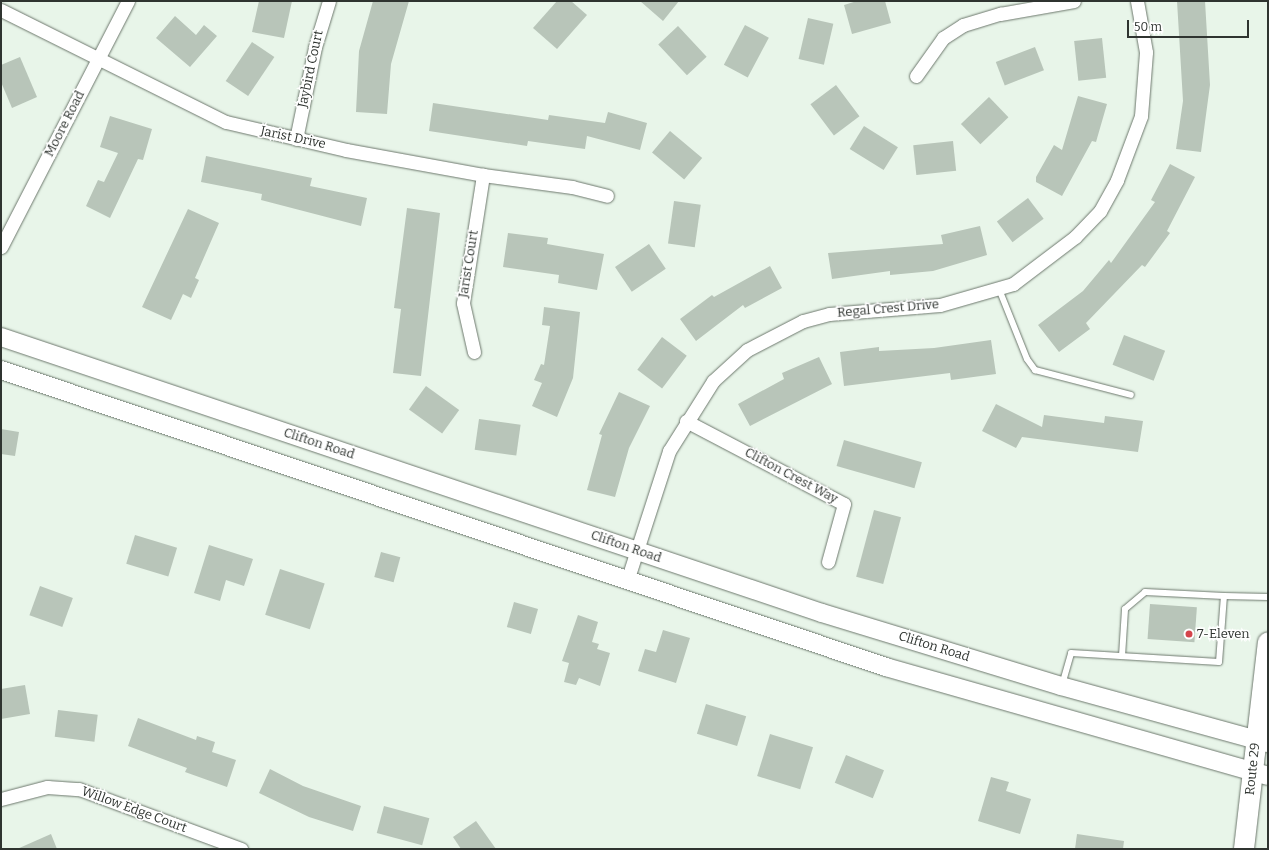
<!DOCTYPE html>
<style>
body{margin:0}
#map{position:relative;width:1269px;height:850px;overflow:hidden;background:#e8f5e9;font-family:Bitter,serif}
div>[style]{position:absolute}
.building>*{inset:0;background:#b8c5b9;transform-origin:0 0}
.roads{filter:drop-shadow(0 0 1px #6d786d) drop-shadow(0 0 1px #6d786d)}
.lane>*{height:6px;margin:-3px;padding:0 3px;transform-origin:3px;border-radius:3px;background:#fff}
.street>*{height:13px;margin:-6.5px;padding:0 6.5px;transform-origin:6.5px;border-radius:6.5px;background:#fff}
.secondary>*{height:18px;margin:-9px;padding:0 9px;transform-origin:9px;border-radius:9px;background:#fff}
.primary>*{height:20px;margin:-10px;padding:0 10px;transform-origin:10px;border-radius:10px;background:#fff}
.dots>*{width:11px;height:11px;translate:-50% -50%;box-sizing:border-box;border:2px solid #fff;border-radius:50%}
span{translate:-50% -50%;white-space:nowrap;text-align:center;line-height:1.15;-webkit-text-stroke:3px #fff;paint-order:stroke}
.street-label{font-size:13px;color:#2f3430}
.poi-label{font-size:13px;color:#2f3430}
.left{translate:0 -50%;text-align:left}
.frame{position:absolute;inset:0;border:2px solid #2f3430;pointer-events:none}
.scale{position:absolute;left:1127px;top:20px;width:122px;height:18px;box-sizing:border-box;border:2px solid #2f3430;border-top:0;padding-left:5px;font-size:12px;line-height:14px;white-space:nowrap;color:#2f3430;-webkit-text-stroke:3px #fff;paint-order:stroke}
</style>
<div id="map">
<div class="building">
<div style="clip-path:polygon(259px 1px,292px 1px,284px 38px,252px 32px)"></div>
<div style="clip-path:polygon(373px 1px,409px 1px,391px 64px,387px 114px,356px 112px,359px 51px)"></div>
<div style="clip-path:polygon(557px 1px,571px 1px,587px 15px,557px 49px,533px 28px)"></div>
<div style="clip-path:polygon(640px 1px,679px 1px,663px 21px)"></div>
<div style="clip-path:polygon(857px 1px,885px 1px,891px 23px,852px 34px,844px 5px)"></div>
<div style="clip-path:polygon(1177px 1px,1205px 1px,1210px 85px,1201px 152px,1176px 149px,1183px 101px)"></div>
<div style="clip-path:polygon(175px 16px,196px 35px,204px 25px,217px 36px,190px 67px,156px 38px)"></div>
<div style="left:808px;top:18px;width:26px;height:42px;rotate:13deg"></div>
<div style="left:745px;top:25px;width:27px;height:45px;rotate:28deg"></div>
<div style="left:678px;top:26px;width:42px;height:27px;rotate:47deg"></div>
<div style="left:1102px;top:38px;width:40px;height:28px;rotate:84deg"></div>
<div style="left:252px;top:42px;width:27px;height:47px;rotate:34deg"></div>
<div style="left:1035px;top:47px;width:25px;height:42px;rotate:69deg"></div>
<div style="clip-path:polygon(20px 57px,37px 97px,12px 108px,1px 82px,1px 65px)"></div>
<div style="left:836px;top:85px;width:39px;height:32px;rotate:53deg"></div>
<div style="clip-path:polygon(1078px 96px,1107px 104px,1096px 142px,1092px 141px,1062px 196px,1036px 182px,1036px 177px,1054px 145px,1062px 150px)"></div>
<div style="left:989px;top:97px;width:28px;height:39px;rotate:46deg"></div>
<div style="clip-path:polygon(433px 103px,548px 120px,549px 115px,605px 123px,608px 112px,647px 123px,640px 150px,587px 136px,585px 149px,528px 141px,527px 146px,429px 131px)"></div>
<div style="clip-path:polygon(110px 116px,152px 129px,143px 160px,138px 159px,110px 218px,86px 206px,98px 180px,104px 182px,118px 153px,100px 147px)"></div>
<div style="left:864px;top:126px;width:40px;height:27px;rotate:32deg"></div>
<div style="left:670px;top:131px;width:42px;height:28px;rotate:40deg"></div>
<div style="left:953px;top:141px;width:30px;height:40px;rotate:84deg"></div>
<div style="clip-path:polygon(206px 156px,312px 178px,310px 186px,367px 198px,361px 226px,261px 200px,262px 194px,201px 182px)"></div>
<div style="clip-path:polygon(1170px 164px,1195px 177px,1167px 231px,1170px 233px,1145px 267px,1142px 265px,1086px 323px,1090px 329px,1059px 352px,1038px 325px,1083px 291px,1109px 260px,1111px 263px,1155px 202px,1151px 200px)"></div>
<div style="left:1028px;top:198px;width:26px;height:39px;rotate:53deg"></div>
<div style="left:674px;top:201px;width:27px;height:43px;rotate:8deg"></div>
<div style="clip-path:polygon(407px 208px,440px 213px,421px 376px,393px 373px,401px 309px,394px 308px)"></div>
<div style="clip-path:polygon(188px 209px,219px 223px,195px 278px,199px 280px,191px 298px,183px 294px,171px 320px,142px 307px)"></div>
<div style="clip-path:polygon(980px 226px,987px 255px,933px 271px,890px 275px,890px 271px,832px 279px,828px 253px,943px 244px,941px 235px)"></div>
<div style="clip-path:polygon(508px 233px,548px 238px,547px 244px,604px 254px,597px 290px,558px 283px,559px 275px,503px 267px)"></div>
<div style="left:649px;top:244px;width:30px;height:41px;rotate:56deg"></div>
<div style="clip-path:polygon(770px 266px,782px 288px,745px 308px,743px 305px,696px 341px,680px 319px,712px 295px,714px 297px)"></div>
<div style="clip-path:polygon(544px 307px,580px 312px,573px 378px,557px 417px,532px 406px,542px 383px,534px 380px,541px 364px,544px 365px,550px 326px,542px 325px)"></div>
<div style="left:1124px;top:335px;width:44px;height:32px;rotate:21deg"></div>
<div style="left:662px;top:337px;width:31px;height:41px;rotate:37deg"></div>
<div style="clip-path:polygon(991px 340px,996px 374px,951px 380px,950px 373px,844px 386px,840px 352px,879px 347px,879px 351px,934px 348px)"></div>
<div style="clip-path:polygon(819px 357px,832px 384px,750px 426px,738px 404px,784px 379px,782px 373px)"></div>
<div style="left:426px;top:386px;width:41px;height:29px;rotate:36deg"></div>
<div style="clip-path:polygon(619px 392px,650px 406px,629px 448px,615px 497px,587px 490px,602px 435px,599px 434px)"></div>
<div style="clip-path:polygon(996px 404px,1042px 427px,1044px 415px,1104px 423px,1105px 416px,1143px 421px,1138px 452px,1022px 437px,1016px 448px,982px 431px)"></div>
<div style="left:479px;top:419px;width:42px;height:31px;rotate:8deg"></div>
<div style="clip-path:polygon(1px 429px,19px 432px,15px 456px,1px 454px)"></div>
<div style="left:844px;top:440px;width:81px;height:27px;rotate:16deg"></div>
<div style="left:874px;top:510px;width:28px;height:69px;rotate:15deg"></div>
<div style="left:135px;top:535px;width:44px;height:30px;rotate:17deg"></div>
<div style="clip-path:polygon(209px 545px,253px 559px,244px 586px,226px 580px,220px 601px,194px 593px)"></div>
<div style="left:381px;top:552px;width:20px;height:26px;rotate:15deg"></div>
<div style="left:280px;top:569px;width:47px;height:48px;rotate:18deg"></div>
<div style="left:40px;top:586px;width:35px;height:31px;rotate:20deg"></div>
<div style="left:514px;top:602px;width:25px;height:26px;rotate:16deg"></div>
<div style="left:1150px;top:604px;width:47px;height:35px;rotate:4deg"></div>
<div style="clip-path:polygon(578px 615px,598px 622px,592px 642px,599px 644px,597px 649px,610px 653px,600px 686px,579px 678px,576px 685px,564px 682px,569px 663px,562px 661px)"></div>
<div style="clip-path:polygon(663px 630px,690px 638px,676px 683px,638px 671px,645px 649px,656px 652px)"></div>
<div style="clip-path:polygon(25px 685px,30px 714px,1px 719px,1px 689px)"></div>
<div style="left:706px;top:704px;width:42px;height:31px;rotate:17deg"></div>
<div style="left:58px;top:710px;width:40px;height:27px;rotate:7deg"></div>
<div style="clip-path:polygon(138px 718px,196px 740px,197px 736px,215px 742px,212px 752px,236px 760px,227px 787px,185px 772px,187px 768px,128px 746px)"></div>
<div style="left:770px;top:734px;width:45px;height:44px;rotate:17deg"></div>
<div style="left:846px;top:755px;width:41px;height:30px;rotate:22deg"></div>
<div style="clip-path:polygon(270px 769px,303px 786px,361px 806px,353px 831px,309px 817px,259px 793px)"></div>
<div style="clip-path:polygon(991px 777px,1009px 782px,1006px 791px,1031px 799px,1020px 834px,978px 821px)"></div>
<div style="left:384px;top:806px;width:47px;height:28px;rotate:15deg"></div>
<div style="clip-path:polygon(476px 821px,496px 849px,461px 849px,453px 837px)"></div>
<div style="clip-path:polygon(51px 834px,57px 849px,17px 849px)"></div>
<div style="clip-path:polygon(1077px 834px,1124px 841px,1123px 849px,1075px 849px)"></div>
</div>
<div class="roads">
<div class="lane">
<div style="left:999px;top:289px;width:75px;rotate:68.2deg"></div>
<div style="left:1027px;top:359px;width:14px;rotate:54deg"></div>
<div style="left:1035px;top:370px;width:99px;rotate:14.6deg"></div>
<div style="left:1122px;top:656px;width:47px;rotate:-86.3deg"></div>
<div style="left:1125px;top:609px;width:26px;rotate:-40deg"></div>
<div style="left:1145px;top:592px;width:79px;rotate:2.9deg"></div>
<div style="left:1062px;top:685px;width:33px;rotate:-74deg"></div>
<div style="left:1071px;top:653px;width:148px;rotate:3.5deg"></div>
<div style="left:1219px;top:662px;width:66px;rotate:-85.7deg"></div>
<div style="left:1224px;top:596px;width:44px;rotate:1.3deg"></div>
</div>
<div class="street">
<div style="left:1px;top:10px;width:251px;rotate:26.5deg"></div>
<div style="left:226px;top:122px;width:123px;rotate:13.1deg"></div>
<div style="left:346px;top:150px;width:139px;rotate:10.3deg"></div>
<div style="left:483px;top:175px;width:90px;rotate:7.7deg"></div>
<div style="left:572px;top:187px;width:36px;rotate:14deg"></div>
<div style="left:916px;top:76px;width:47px;rotate:-54.6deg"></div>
<div style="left:943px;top:38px;width:24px;rotate:-33deg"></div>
<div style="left:963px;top:25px;width:39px;rotate:-17deg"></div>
<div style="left:1000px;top:14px;width:75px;rotate:-10deg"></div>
<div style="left:296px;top:139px;width:94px;rotate:-78.3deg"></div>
<div style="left:315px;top:47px;width:48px;rotate:-73.1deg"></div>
<div style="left:1px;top:247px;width:277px;rotate:-62.7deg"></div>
<div style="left:474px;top:352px;width:50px;rotate:-102.7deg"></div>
<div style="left:463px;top:303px;width:130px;rotate:-81.1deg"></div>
<div style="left:686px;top:421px;width:178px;rotate:27.7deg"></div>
<div style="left:844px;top:504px;width:60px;rotate:105.4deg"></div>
<div style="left:627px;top:581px;width:137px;rotate:-72.1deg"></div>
<div style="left:669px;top:451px;width:83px;rotate:-57.8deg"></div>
<div style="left:713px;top:381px;width:46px;rotate:-42.4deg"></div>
<div style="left:747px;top:350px;width:63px;rotate:-27.4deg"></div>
<div style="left:803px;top:321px;width:27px;rotate:-15deg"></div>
<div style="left:829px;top:314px;width:111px;rotate:-4.6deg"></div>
<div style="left:940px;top:305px;width:76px;rotate:-16deg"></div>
<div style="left:1013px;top:284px;width:78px;rotate:-37.2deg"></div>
<div style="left:1075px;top:237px;width:36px;rotate:-46deg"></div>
<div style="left:1100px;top:211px;width:35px;rotate:-61deg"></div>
<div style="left:1117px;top:180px;width:68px;rotate:-69.4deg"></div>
<div style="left:1141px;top:116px;width:64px;rotate:-85.5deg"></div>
<div style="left:1146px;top:52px;width:52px;rotate:-100deg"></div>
<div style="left:1px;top:799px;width:48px;rotate:-14.6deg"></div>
<div style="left:47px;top:787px;width:32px;rotate:4deg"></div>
<div style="left:79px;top:789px;width:173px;rotate:20.3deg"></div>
</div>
<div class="secondary">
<div style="left:1px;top:337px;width:866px;rotate:18.58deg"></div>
<div style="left:822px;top:613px;width:250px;rotate:17deg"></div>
<div style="left:1061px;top:686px;width:215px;rotate:15.4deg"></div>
<div style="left:1px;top:370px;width:934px;rotate:18.55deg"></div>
<div style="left:886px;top:667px;width:397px;rotate:15.9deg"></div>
</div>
<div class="primary">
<div style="left:1244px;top:849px;width:208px;rotate:-83.4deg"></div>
</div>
</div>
<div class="dots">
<div style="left:1189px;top:634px;background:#d4444b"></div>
</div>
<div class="street-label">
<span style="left:311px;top:69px;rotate:-78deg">Jaybird Court</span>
<span style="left:65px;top:124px;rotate:-63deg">Moore Road</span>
<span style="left:293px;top:138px;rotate:12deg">Jarist Drive</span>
<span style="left:469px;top:264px;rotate:-81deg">Jarist Court</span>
<span style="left:888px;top:309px;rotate:-5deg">Regal Crest Drive</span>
<span style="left:319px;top:444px;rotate:18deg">Clifton Road</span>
<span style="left:791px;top:476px;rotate:28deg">Clifton Crest Way</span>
<span style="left:626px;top:547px;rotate:19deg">Clifton Road</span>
<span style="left:934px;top:647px;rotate:17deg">Clifton Road</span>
<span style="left:1253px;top:769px;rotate:-84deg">Route 29</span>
<span style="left:134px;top:810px;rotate:20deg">Willow Edge Court</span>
</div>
<div class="poi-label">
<span class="left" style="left:1197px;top:634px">7-Eleven</span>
</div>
<div class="frame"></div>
<div class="scale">50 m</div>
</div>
